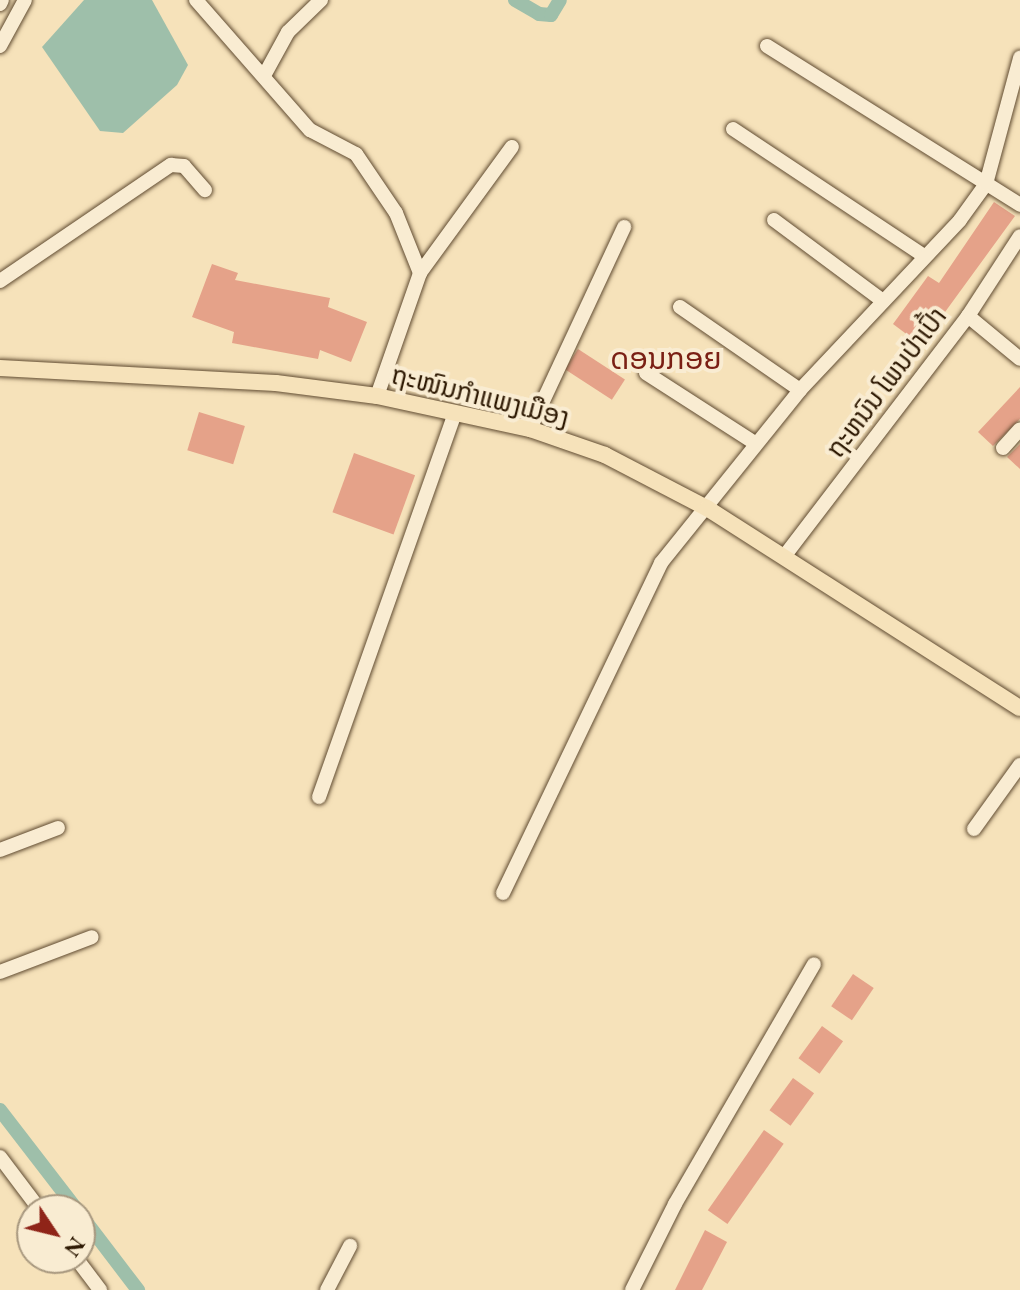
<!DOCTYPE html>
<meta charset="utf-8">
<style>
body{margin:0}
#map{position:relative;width:1020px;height:1290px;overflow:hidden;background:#f6e2ba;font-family:"EB Garamond","Noto Sans Lao",serif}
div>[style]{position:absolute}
.water>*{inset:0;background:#9ebfaa}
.canal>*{height:14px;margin:-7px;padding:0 7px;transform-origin:7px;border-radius:7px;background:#9ebfaa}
.building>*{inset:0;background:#e5a289;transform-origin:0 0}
.roads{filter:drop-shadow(0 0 2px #604b31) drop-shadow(0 0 2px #604b31)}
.minor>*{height:14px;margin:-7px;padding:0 7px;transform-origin:7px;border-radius:7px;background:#f9ecd2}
.major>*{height:16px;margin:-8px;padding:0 8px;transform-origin:8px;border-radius:8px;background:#f6e2ba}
span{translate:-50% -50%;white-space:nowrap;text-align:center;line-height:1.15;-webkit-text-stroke:8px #f9ecd2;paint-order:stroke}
.street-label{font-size:26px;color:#2e1903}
.quarter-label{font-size:30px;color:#7a1f14}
.north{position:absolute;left:16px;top:1194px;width:80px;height:80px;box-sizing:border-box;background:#f9ecd2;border:2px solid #a8987f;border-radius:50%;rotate:125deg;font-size:22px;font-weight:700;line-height:32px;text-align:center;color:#2e1903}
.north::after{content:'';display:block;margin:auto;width:28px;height:36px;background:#8f2418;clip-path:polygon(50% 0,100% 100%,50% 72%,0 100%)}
</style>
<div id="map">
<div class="water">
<div style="clip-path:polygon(84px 0,152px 0,188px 65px,177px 85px,123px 133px,100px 131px,42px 47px)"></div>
</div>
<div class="canal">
<div style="left:515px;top:0;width:28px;rotate:30deg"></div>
<div style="left:539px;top:14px;width:12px;rotate:5deg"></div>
<div style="left:551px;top:15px;width:17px;rotate:-59deg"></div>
<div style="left:0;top:1110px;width:126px;rotate:52.4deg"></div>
<div style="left:80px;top:1214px;width:96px;rotate:52.7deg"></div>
</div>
<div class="building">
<div style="clip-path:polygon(994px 202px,1015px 216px,921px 345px,893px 324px,928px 276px,939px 283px)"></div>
<div style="clip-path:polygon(212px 264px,238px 273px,235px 280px,330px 298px,328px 307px,367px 322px,351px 362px,320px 350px,318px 359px,232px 343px,234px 332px,192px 317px)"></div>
<div style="left:578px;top:349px;width:56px;height:24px;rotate:33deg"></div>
<div style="clip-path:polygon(1020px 387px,1020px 419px,993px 446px,978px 432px)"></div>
<div style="left:199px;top:412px;width:48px;height:40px;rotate:17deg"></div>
<div style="clip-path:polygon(1020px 444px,1020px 469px,1007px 457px)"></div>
<div style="left:354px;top:453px;width:65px;height:63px;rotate:20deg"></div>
<div style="left:853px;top:974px;width:25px;height:39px;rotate:34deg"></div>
<div style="left:822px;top:1026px;width:26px;height:40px;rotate:36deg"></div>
<div style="left:793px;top:1078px;width:26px;height:40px;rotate:36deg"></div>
<div style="left:764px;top:1130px;width:24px;height:98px;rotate:35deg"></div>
<div style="clip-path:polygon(705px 1230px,727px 1242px,702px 1290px,675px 1290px)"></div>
</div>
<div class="roads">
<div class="minor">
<div style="left:196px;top:0;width:173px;rotate:48.8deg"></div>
<div style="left:310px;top:130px;width:52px;rotate:27.6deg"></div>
<div style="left:356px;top:154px;width:71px;rotate:55.9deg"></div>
<div style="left:396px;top:213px;width:65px;rotate:68.2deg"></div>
<div style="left:0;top:4px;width:4px;rotate:-63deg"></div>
<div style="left:0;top:46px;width:52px;rotate:-61.5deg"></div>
<div style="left:767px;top:46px;width:299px;rotate:32.1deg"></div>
<div style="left:265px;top:74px;width:48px;rotate:-61.3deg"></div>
<div style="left:288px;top:32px;width:46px;rotate:-44.1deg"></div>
<div style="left:733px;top:129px;width:229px;rotate:33.6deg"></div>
<div style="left:774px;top:220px;width:136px;rotate:36.6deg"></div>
<div style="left:0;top:281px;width:207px;rotate:-34.2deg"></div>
<div style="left:171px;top:165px;width:13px;rotate:4deg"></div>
<div style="left:184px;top:166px;width:32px;rotate:49deg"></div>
<div style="left:680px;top:307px;width:146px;rotate:34.7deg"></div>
<div style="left:968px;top:316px;width:67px;rotate:39.6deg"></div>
<div style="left:646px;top:373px;width:131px;rotate:32.8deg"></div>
<div style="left:377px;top:396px;width:130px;rotate:-70.7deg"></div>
<div style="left:420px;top:273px;width:156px;rotate:-53.9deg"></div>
<div style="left:530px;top:429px;width:223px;rotate:-65deg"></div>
<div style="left:1003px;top:448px;width:25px;rotate:-48deg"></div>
<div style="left:786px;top:554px;width:300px;rotate:-52.6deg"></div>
<div style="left:968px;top:316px;width:95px;rotate:-57deg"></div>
<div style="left:319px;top:797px;width:408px;rotate:-70.5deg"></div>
<div style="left:974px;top:829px;width:79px;rotate:-54.3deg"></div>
<div style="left:0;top:850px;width:62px;rotate:-20.8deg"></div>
<div style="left:503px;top:893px;width:366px;rotate:-64.4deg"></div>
<div style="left:661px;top:563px;width:222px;rotate:-51.2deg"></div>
<div style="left:800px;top:390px;width:233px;rotate:-46.7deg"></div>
<div style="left:960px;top:220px;width:44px;rotate:-54.2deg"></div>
<div style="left:986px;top:184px;width:131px;rotate:-74.9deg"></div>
<div style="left:0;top:972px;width:98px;rotate:-20.8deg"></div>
<div style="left:0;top:1157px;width:66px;rotate:53deg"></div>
<div style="left:76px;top:1258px;width:40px;rotate:53deg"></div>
<div style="left:327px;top:1290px;width:50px;rotate:-62.4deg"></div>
<div style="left:632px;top:1290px;width:96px;rotate:-63.4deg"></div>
<div style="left:675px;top:1204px;width:277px;rotate:-59.9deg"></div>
</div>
<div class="major">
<div style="left:0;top:368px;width:276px;rotate:3.1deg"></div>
<div style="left:276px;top:383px;width:102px;rotate:7.3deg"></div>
<div style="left:377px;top:396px;width:157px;rotate:12.2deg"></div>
<div style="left:530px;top:429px;width:79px;rotate:19.1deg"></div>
<div style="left:605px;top:455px;width:115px;rotate:27.5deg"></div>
<div style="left:707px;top:508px;width:371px;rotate:32.6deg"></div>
</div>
</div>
<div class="street-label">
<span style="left:887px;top:383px;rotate:-53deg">ຖະຫນົນ ໂພນປ່າເປົ້າ</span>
<span style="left:480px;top:397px;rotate:14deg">ຖະໜົນກຳແພງເມືອງ</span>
</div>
<div class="quarter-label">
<span style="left:666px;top:359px">ດອນກອຍ</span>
</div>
<div class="north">N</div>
</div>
